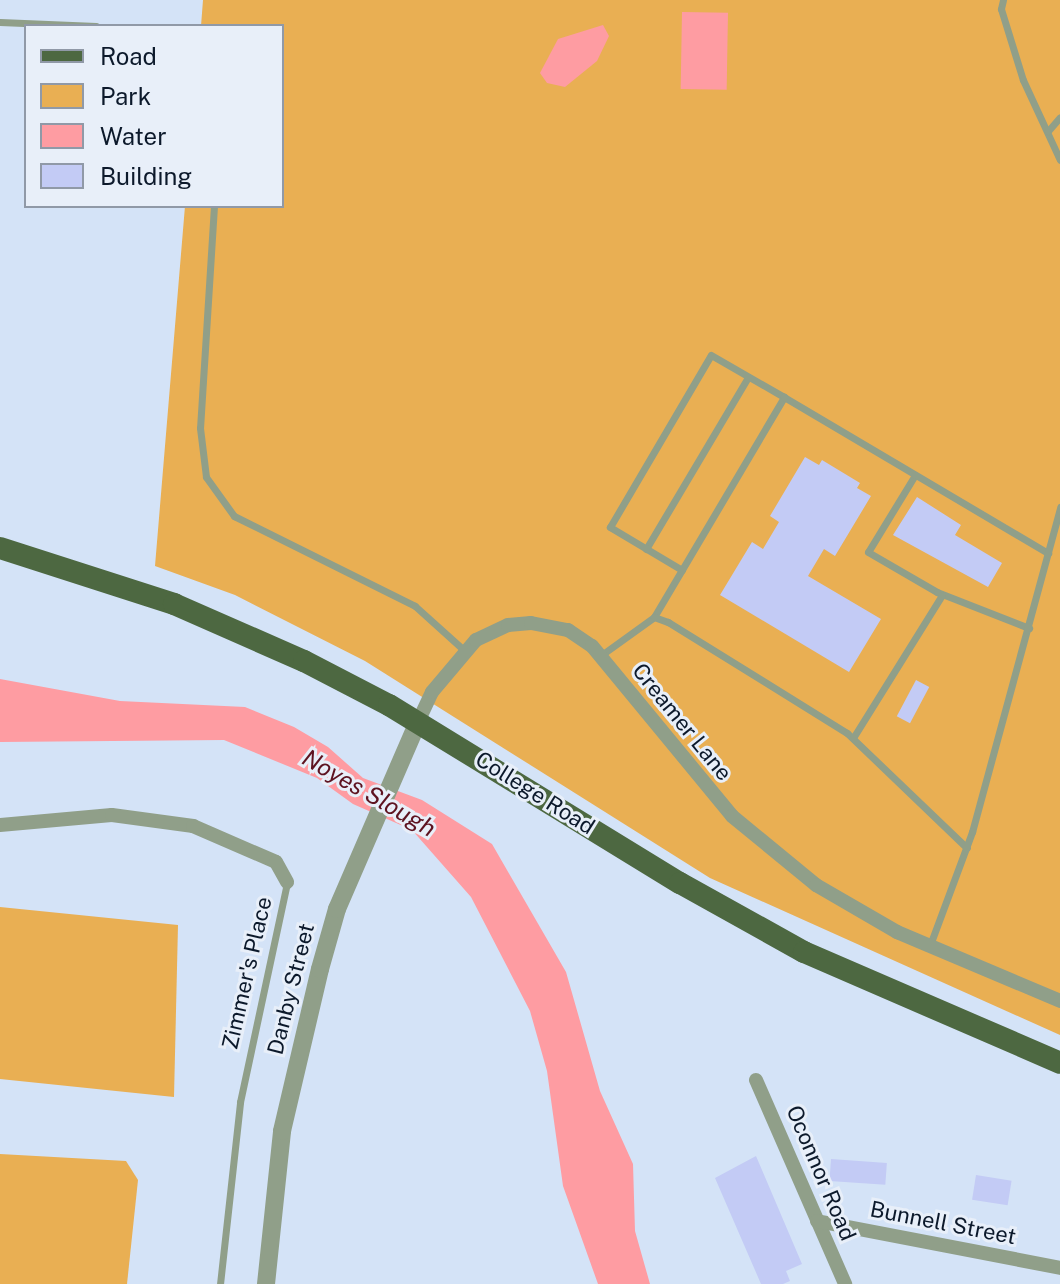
<!DOCTYPE html>
<style>
body{margin:0}
#map{position:relative;width:1060px;height:1284px;overflow:hidden;background:#d4e3f7;font-family:"Public Sans",sans-serif}
div>[style]{position:absolute}
.green>*{inset:0;background:#e9af53}
.water>*{inset:0;background:#fe9ca2;transform-origin:0 0}
.building>*{inset:0;background:#c3cbf5;transform-origin:0 0}
.service>*{height:7px;margin:-3.5px;padding:0 3.5px;transform-origin:3.5px;border-radius:3.5px;background:#909f89}
.minor>*{height:14px;margin:-7px;padding:0 7px;transform-origin:7px;border-radius:7px;background:#909f89}
.tertiary>*{height:18px;margin:-9px;padding:0 9px;transform-origin:9px;border-radius:9px;background:#909f89}
.primary>*{height:22px;margin:-11px;padding:0 11px;transform-origin:11px;border-radius:11px;background:#4d6841}
span{translate:-50% -50%;white-space:nowrap;text-align:center;line-height:1.15;-webkit-text-stroke:6px #e8eff9;paint-order:stroke}
.street-label{font-size:22px;color:#0c192b}
.water-label{font-size:24px;color:#5e1320;font-style:italic}
.legend{position:absolute;left:24px;top:24px;width:260px;height:184px;box-sizing:border-box;background:#e8eff9;border:2px solid #9099a7;margin:0;padding:10px 14px;list-style:none;font-size:24px;color:#0c192b}
.legend li{display:flex;align-items:center;gap:16px;height:40px}
.legend b{width:40px;border:2px solid #9099a7}
</style>
<div id="map">
<div class="green">
<div style="clip-path:polygon(203px 0,1060px 0,1060px 1035px,710px 878px,365px 661px,235px 595px,155px 566px,185px 206px,282px 206px,282px 26px,201px 26px)"></div>
<div style="clip-path:polygon(0 907px,178px 925px,174px 1097px,0 1079px)"></div>
<div style="clip-path:polygon(0 1154px,126px 1161px,138px 1180px,127px 1284px,0 1284px)"></div>
</div>
<div class="water">
<div style="left:682px;top:12px;width:46px;height:77px;rotate:1deg"></div>
<div style="clip-path:polygon(603px 25px,609px 36px,597px 61px,565px 87px,547px 83px,540px 73px,558px 39px)"></div>
<div style="clip-path:polygon(0 679px,120px 701px,245px 707px,294px 727px,328px 747px,363px 778px,422px 800px,492px 844px,566px 972px,600px 1091px,633px 1164px,635px 1231px,650px 1284px,598px 1284px,563px 1186px,547px 1071px,530px 1011px,471px 897px,412px 830px,353px 804px,317px 778px,224px 740px,0 742px)"></div>
</div>
<div class="building">
<div style="clip-path:polygon(805px 457px,819px 465px,822px 460px,860px 483px,857px 488px,871px 496px,835px 556px,824px 549px,808px 576px,881px 619px,849px 672px,720px 595px,752px 542px,763px 549px,779px 522px,770px 516px)"></div>
<div style="clip-path:polygon(917px 497px,961px 525px,955px 535px,1002px 563px,988px 587px,893px 535px)"></div>
<div style="left:916px;top:680px;width:15px;height:41px;rotate:28deg"></div>
<div style="clip-path:polygon(756px 1156px,802px 1264px,786px 1271px,790px 1281px,783px 1284px,761px 1284px,715px 1178px)"></div>
<div style="left:831px;top:1159px;width:56px;height:22px;rotate:4deg"></div>
<div style="left:976px;top:1175px;width:36px;height:25px;rotate:9deg"></div>
</div>
<div class="service">
<div style="left:1003px;top:0;width:9px;rotate:103deg"></div>
<div style="left:1001px;top:9px;width:74px;rotate:72.8deg"></div>
<div style="left:1023px;top:80px;width:88px;rotate:65.2deg"></div>
<div style="left:0;top:22px;width:96px;rotate:2.4deg"></div>
<div style="left:1048px;top:131px;width:18px;rotate:-49deg"></div>
<div style="left:214px;top:206px;width:222px;rotate:93.6deg"></div>
<div style="left:200px;top:428px;width:49px;rotate:83deg"></div>
<div style="left:206px;top:477px;width:48px;rotate:54.3deg"></div>
<div style="left:234px;top:516px;width:202px;rotate:26.4deg"></div>
<div style="left:415px;top:606px;width:67px;rotate:42deg"></div>
<div style="left:915px;top:475px;width:90px;rotate:121.4deg"></div>
<div style="left:868px;top:552px;width:80px;rotate:30.1deg"></div>
<div style="left:937px;top:592px;width:99px;rotate:21.4deg"></div>
<div style="left:646px;top:549px;width:200px;rotate:-59.3deg"></div>
<div style="left:682px;top:570px;width:84px;rotate:-149.2deg"></div>
<div style="left:610px;top:527px;width:199px;rotate:-59.6deg"></div>
<div style="left:711px;top:355px;width:84px;rotate:29.9deg"></div>
<div style="left:654px;top:617px;width:256px;rotate:-59.4deg"></div>
<div style="left:784px;top:397px;width:307px;rotate:30.6deg"></div>
<div style="left:600px;top:656px;width:67px;rotate:-35.8deg"></div>
<div style="left:654px;top:617px;width:15px;rotate:20deg"></div>
<div style="left:668px;top:622px;width:211px;rotate:31.8deg"></div>
<div style="left:847px;top:733px;width:166px;rotate:43.8deg"></div>
<div style="left:853px;top:738px;width:168px;rotate:-58.1deg"></div>
<div style="left:930px;top:945px;width:121px;rotate:-69.6deg"></div>
<div style="left:972px;top:832px;width:337px;rotate:-74.8deg"></div>
<div style="left:220px;top:1284px;width:183px;rotate:-83.7deg"></div>
<div style="left:240px;top:1102px;width:225px;rotate:-77.9deg"></div>
</div>
<div class="minor">
<div style="left:418px;top:722px;width:33px;rotate:-65deg"></div>
<div style="left:432px;top:692px;width:68px;rotate:-49.8deg"></div>
<div style="left:476px;top:640px;width:35px;rotate:-25deg"></div>
<div style="left:508px;top:625px;width:23px;rotate:-5deg"></div>
<div style="left:531px;top:623px;width:38px;rotate:11deg"></div>
<div style="left:568px;top:630px;width:29px;rotate:34deg"></div>
<div style="left:592px;top:646px;width:220px;rotate:50.5deg"></div>
<div style="left:732px;top:816px;width:109px;rotate:39.4deg"></div>
<div style="left:816px;top:885px;width:94px;rotate:30.1deg"></div>
<div style="left:897px;top:932px;width:177px;rotate:22.9deg"></div>
<div style="left:0;top:825px;width:112px;rotate:-5.1deg"></div>
<div style="left:112px;top:815px;width:82px;rotate:7.7deg"></div>
<div style="left:193px;top:826px;width:90px;rotate:23.4deg"></div>
<div style="left:276px;top:862px;width:23px;rotate:61deg"></div>
<div style="left:756px;top:1080px;width:223px;rotate:66.4deg"></div>
<div style="left:817px;top:1221px;width:248px;rotate:10.9deg"></div>
</div>
<div class="tertiary">
<div style="left:266px;top:1284px;width:154px;rotate:-84deg"></div>
<div style="left:282px;top:1131px;width:166px;rotate:-76.8deg"></div>
<div style="left:320px;top:969px;width:62px;rotate:-74.2deg"></div>
<div style="left:337px;top:909px;width:204px;rotate:-66.6deg"></div>
</div>
<div class="primary">
<div style="left:0;top:548px;width:183px;rotate:17.8deg"></div>
<div style="left:174px;top:604px;width:142px;rotate:23.7deg"></div>
<div style="left:304px;top:661px;width:96px;rotate:27.4deg"></div>
<div style="left:389px;top:705px;width:341px;rotate:31.5deg"></div>
<div style="left:680px;top:883px;width:142px;rotate:29.1deg"></div>
<div style="left:804px;top:952px;width:279px;rotate:23.4deg"></div>
</div>
<div class="street-label">
<span style="left:682px;top:722px;rotate:51deg">Creamer Lane</span>
<span style="left:535px;top:793px;rotate:32deg">College Road</span>
<span style="left:247px;top:973px;rotate:-77deg">Zimmer's Place</span>
<span style="left:291px;top:989px;rotate:-76deg">Danby Street</span>
<span style="left:821px;top:1173px;rotate:67deg">Oconnor Road</span>
<span style="left:943px;top:1223px;rotate:11deg">Bunnell Street</span>
</div>
<div class="water-label">
<span style="left:369px;top:793px;rotate:30deg">Noyes Slough</span>
</div>
<ul class="legend">
<li><b style="height:10px;background:#4d6841"></b>Road</li>
<li><b style="height:22px;background:#e9af53"></b>Park</li>
<li><b style="height:22px;background:#fe9ca2"></b>Water</li>
<li><b style="height:22px;background:#c3cbf5"></b>Building</li>
</ul>
</div>
